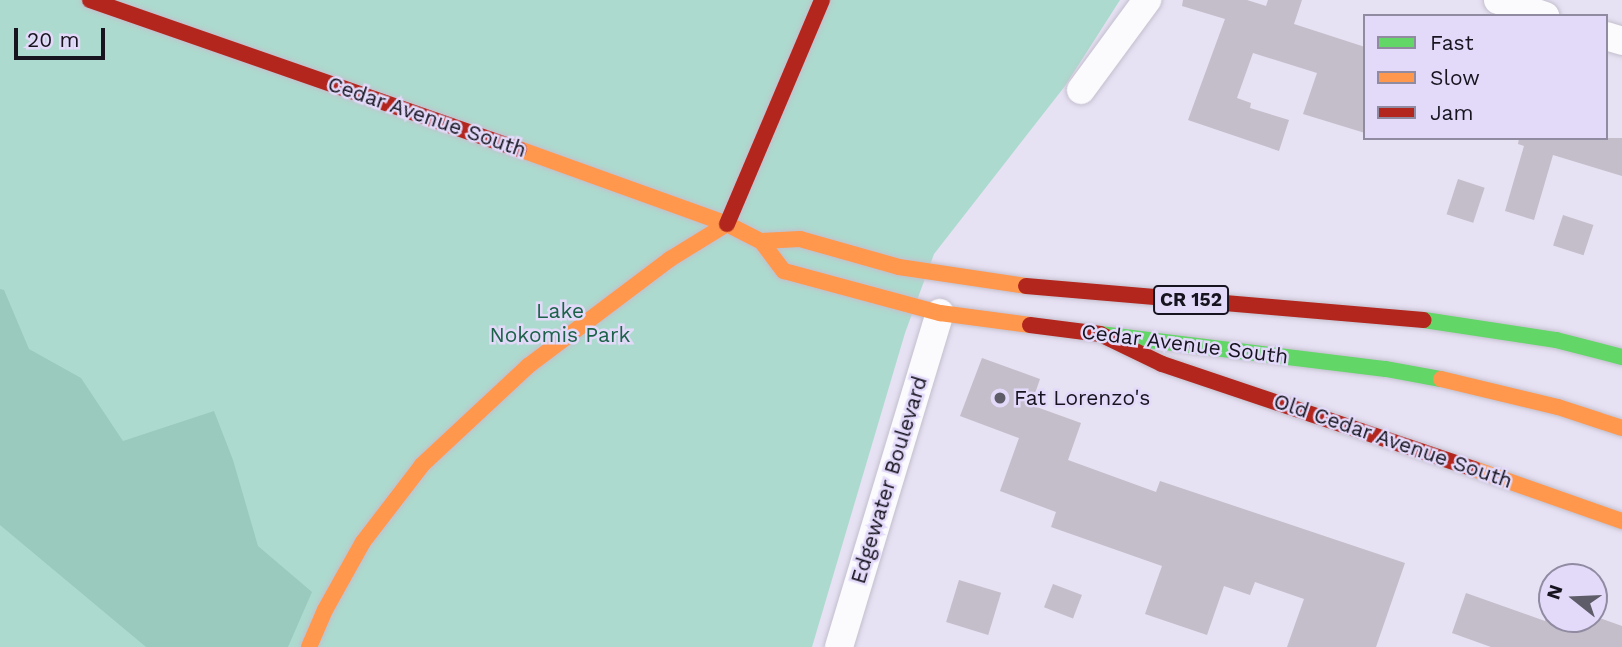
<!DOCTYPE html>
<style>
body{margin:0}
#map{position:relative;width:1622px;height:647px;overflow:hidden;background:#e6e1f3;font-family:"Work Sans",sans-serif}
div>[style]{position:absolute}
.green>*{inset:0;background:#addace}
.forest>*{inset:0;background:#9ac9bd}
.building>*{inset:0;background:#c4bdca;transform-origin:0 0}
.roads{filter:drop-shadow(0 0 2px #c3bfcd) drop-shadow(0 0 2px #c3bfcd)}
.street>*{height:28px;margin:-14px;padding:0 14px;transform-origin:14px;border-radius:14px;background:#fbfafd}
.fast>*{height:16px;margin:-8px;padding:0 8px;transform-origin:8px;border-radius:8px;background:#63d668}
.slow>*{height:16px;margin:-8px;padding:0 8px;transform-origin:8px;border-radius:8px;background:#ff974d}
.jam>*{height:16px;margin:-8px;padding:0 8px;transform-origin:8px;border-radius:8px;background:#b3261e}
.dots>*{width:19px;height:19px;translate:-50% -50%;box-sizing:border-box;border:4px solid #e3dafa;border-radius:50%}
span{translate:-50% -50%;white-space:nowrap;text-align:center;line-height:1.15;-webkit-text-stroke:5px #e3dafa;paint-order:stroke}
.shield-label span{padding:2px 5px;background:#e3dafa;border:2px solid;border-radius:5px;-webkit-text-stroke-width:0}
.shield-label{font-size:19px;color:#17141f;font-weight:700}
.street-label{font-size:21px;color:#17141f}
.park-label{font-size:21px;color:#1c6249}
.poi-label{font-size:21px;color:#17141f}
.left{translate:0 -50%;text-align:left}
.legend{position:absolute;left:1363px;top:14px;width:245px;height:126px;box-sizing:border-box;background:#e3dafa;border:2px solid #918ba2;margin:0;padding:9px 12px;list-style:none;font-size:21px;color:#17141f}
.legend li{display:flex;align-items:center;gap:14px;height:35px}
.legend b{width:35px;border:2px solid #918ba2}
.north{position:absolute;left:1538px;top:563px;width:70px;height:70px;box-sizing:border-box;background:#e3dafa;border:2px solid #918ba2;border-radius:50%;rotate:288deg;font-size:19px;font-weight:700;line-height:28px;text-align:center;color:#17141f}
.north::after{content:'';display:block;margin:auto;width:24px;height:32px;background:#5f5c69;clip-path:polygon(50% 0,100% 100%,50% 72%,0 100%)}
.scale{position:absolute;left:14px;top:28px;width:91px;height:32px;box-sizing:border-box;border:4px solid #17141f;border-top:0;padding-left:9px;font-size:21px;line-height:24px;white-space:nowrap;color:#17141f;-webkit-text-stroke:5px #e3dafa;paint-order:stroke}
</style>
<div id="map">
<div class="green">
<div style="clip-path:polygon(0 0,1120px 0,1065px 86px,934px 254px,905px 333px,812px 647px,0 647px)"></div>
</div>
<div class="forest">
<div style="clip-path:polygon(0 289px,4px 290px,29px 349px,81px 378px,123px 441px,214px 411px,233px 460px,258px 546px,312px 592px,288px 647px,146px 647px,0 525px)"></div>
</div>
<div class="building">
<div style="clip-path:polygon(1183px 0,1247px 0,1266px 6px,1268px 0,1302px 0,1294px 24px,1365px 47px,1365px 133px,1303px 114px,1317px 73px,1253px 53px,1237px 98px,1251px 103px,1250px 108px,1289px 120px,1279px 151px,1188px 120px,1225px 19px,1182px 6px)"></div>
<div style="clip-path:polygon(1519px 138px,1622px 138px,1622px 176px,1553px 155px,1534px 220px,1505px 211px,1524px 146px,1518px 144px)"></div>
<div style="left:1458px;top:179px;width:28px;height:37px;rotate:18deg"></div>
<div style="left:1563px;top:215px;width:32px;height:32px;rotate:18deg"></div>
<div style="clip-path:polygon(982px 358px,1040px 379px,1031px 405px,1081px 423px,1068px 460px,1156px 492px,1160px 481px,1405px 563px,1376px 647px,1287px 647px,1304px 599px,1255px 582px,1250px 595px,1224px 586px,1207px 635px,1145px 614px,1162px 566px,1051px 527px,1056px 512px,1000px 491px,1019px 438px,960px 416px)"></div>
<div style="left:959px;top:580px;width:44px;height:44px;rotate:17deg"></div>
<div style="left:1053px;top:584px;width:31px;height:25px;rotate:21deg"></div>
<div style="clip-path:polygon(1466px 593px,1545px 621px,1552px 603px,1552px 619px,1594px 619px,1594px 616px,1622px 626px,1622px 647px,1491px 647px,1452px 633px)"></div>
</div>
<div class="roads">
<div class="street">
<div style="left:1498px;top:0;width:50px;rotate:18.8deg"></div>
<div style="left:1606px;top:36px;width:17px;rotate:17deg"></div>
<div style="left:1081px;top:90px;width:112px;rotate:-53.7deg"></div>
<div style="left:839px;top:647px;width:349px;rotate:-73.2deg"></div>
</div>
<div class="fast">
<div style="left:1424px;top:320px;width:134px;rotate:8.6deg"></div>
<div style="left:1556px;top:340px;width:68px;rotate:14.4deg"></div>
<div style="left:1100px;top:334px;width:288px;rotate:7deg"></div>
<div style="left:1386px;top:369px;width:56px;rotate:10.3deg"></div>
</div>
<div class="slow">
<div style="left:519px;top:149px;width:221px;rotate:19.8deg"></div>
<div style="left:727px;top:224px;width:38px;rotate:27deg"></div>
<div style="left:761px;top:241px;width:38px;rotate:53deg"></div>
<div style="left:784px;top:271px;width:162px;rotate:15.1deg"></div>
<div style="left:940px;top:313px;width:91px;rotate:7.6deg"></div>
<div style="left:761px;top:241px;width:39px;rotate:-3deg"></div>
<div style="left:800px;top:239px;width:103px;rotate:15.8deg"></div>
<div style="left:899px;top:267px;width:128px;rotate:8.5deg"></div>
<div style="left:1441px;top:379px;width:120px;rotate:13.5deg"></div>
<div style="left:1558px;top:407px;width:67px;rotate:18.2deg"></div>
<div style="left:1474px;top:469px;width:157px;rotate:19.4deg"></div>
<div style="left:309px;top:647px;width:40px;rotate:-66.6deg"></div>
<div style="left:325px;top:610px;width:78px;rotate:-60.8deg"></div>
<div style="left:363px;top:542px;width:97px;rotate:-52.5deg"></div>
<div style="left:422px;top:465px;width:145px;rotate:-43deg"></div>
<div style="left:528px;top:366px;width:178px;rotate:-37deg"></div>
<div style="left:670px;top:259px;width:67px;rotate:-31.6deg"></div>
</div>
<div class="jam">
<div style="left:90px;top:0;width:454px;rotate:19.2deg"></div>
<div style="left:727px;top:224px;width:243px;rotate:-67deg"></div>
<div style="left:1026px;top:286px;width:399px;rotate:4.9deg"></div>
<div style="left:1030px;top:325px;width:71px;rotate:7.3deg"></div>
<div style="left:1100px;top:334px;width:69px;rotate:25.8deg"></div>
<div style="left:1162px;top:364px;width:329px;rotate:18.6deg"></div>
</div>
</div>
<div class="dots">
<div style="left:1000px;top:398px;background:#5f5c69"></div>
</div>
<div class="shield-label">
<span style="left:1191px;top:300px">CR 152</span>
</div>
<div class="street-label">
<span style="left:427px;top:117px;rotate:19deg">Cedar Avenue South</span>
<span style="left:1185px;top:344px;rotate:7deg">Cedar Avenue South</span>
<span style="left:1393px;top:441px;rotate:19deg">Old Cedar Avenue South</span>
<span style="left:889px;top:480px;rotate:-73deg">Edgewater Boulevard</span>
</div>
<div class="park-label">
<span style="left:560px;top:323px">Lake<br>Nokomis Park</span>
</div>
<div class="poi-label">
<span class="left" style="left:1014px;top:398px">Fat Lorenzo's</span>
</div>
<ul class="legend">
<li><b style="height:9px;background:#63d668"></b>Fast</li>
<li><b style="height:9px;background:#ff974d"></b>Slow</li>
<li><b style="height:9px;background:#b3261e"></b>Jam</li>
</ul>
<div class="north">N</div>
<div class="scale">20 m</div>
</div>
